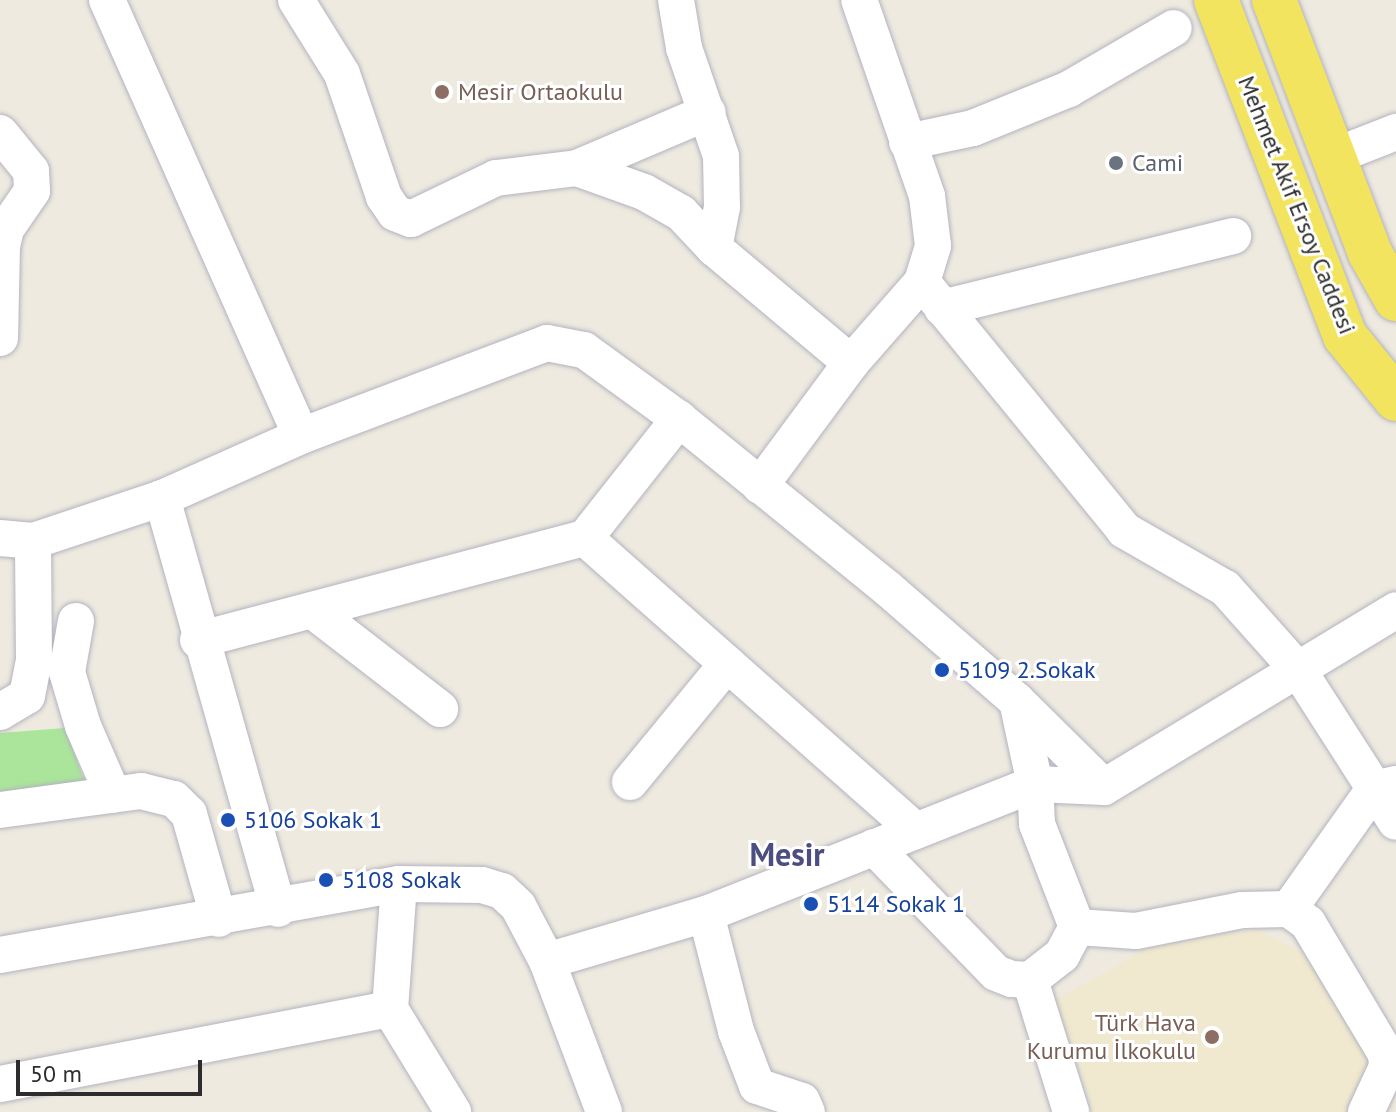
<!DOCTYPE html>
<meta charset="utf-8">
<style>
body{margin:0}
#map{position:relative;width:1396px;height:1112px;overflow:hidden;background:#eeeadf;font-family:"PT Sans",sans-serif}
div>[style]{position:absolute}
.education>*{inset:0;background:#f0e9cf}
.green>*{inset:0;background:#abe59b}
.roads{filter:drop-shadow(0 0 2px #b3b3c0) drop-shadow(0 0 2px #b3b3c0)}
.minor>*{height:36px;margin:-18px;padding:0 18px;transform-origin:18px;border-radius:18px;background:#fff}
.major>*{height:44px;margin:-22px;padding:0 22px;transform-origin:22px;border-radius:22px;background:#f3e45f}
.dots>*{width:22px;height:22px;translate:-50% -50%;box-sizing:border-box;border:4px solid #fff;border-radius:50%}
span{translate:-50% -50%;white-space:nowrap;text-align:center;line-height:1.15;-webkit-text-stroke:6px #fff;paint-order:stroke}
.education-label{font-size:24px;color:#785e54}
.left{translate:0 -50%;text-align:left}
.right{translate:-100% -50%;text-align:right}
.worship-label{font-size:24px;color:#5b616d}
.street-label{font-size:24px;color:#2d2d2d}
.transit-label{font-size:24px;color:#164399}
.district-label{font-size:32px;color:#4c4e7f;font-weight:700}
.scale{position:absolute;left:16px;top:1060px;width:186px;height:36px;box-sizing:border-box;border:4px solid #2d2d2d;border-top:0;padding-left:10px;font-size:24px;line-height:28px;white-space:nowrap;color:#2d2d2d;-webkit-text-stroke:6px #fff;paint-order:stroke}
</style>
<div id="map">
<div class="education">
<div style="clip-path:polygon(1257px 930px,1314px 959px,1377px 1073px,1353px 1112px,1090px 1112px,1089px 1097px,1053px 1001px,1161px 941px)"></div>
</div>
<div class="green">
<div style="clip-path:polygon(65px 728px,88px 790px,0 793px,0 733px)"></div>
</div>
<div class="roads">
<div class="minor">
<div style="left:107px;top:0;width:477px;rotate:66deg"></div>
<div style="left:296px;top:0;width:87px;rotate:58.1deg"></div>
<div style="left:342px;top:74px;width:130px;rotate:71.1deg"></div>
<div style="left:384px;top:197px;width:19px;rotate:55deg"></div>
<div style="left:395px;top:213px;width:17px;rotate:21deg"></div>
<div style="left:411px;top:219px;width:94px;rotate:-25.8deg"></div>
<div style="left:496px;top:178px;width:82px;rotate:-7deg"></div>
<div style="left:577px;top:168px;width:71px;rotate:19.7deg"></div>
<div style="left:644px;top:192px;width:43px;rotate:29.6deg"></div>
<div style="left:681px;top:213px;width:48px;rotate:46.7deg"></div>
<div style="left:714px;top:248px;width:179px;rotate:40deg"></div>
<div style="left:676px;top:0;width:49px;rotate:80.5deg"></div>
<div style="left:684px;top:48px;width:114px;rotate:71.1deg"></div>
<div style="left:721px;top:156px;width:51px;rotate:88.9deg"></div>
<div style="left:722px;top:207px;width:42px;rotate:101deg"></div>
<div style="left:0;top:133px;width:49px;rotate:50.8deg"></div>
<div style="left:31px;top:171px;width:20px;rotate:87deg"></div>
<div style="left:32px;top:191px;width:46px;rotate:124.4deg"></div>
<div style="left:6px;top:229px;width:17px;rotate:103deg"></div>
<div style="left:2px;top:246px;width:92px;rotate:91.2deg"></div>
<div style="left:907px;top:142px;width:67px;rotate:-12deg"></div>
<div style="left:973px;top:128px;width:104px;rotate:-22.1deg"></div>
<div style="left:1069px;top:89px;width:121px;rotate:-30.2deg"></div>
<div style="left:1335px;top:156px;width:66px;rotate:-21.5deg"></div>
<div style="left:577px;top:168px;width:142px;rotate:-23.1deg"></div>
<div style="left:922px;top:282px;width:320px;rotate:50.8deg"></div>
<div style="left:1124px;top:530px;width:116px;rotate:29.9deg"></div>
<div style="left:1225px;top:588px;width:111px;rotate:48.3deg"></div>
<div style="left:1299px;top:671px;width:179px;rotate:57.3deg"></div>
<div style="left:942px;top:308px;width:300px;rotate:-13.9deg"></div>
<div style="left:760px;top:486px;width:153px;rotate:-53.5deg"></div>
<div style="left:851px;top:363px;width:108px;rotate:-48.8deg"></div>
<div style="left:922px;top:282px;width:38px;rotate:-73deg"></div>
<div style="left:933px;top:246px;width:50px;rotate:-96.8deg"></div>
<div style="left:927px;top:196px;width:207px;rotate:-109.1deg"></div>
<div style="left:162px;top:498px;width:427px;rotate:74.2deg"></div>
<div style="left:0;top:538px;width:33px;rotate:5deg"></div>
<div style="left:33px;top:541px;width:136px;rotate:-18.4deg"></div>
<div style="left:162px;top:498px;width:152px;rotate:-24deg"></div>
<div style="left:301px;top:436px;width:263px;rotate:-20.7deg"></div>
<div style="left:547px;top:343px;width:38px;rotate:11deg"></div>
<div style="left:584px;top:350px;width:117px;rotate:36deg"></div>
<div style="left:679px;top:419px;width:268px;rotate:39.1deg"></div>
<div style="left:887px;top:588px;width:172px;rotate:41deg"></div>
<div style="left:1017px;top:701px;width:122px;rotate:44.7deg"></div>
<div style="left:585px;top:538px;width:442px;rotate:41.5deg"></div>
<div style="left:312px;top:610px;width:162px;rotate:37.7deg"></div>
<div style="left:76px;top:621px;width:52px;rotate:100deg"></div>
<div style="left:67px;top:672px;width:56px;rotate:73.5deg"></div>
<div style="left:83px;top:726px;width:75px;rotate:66.5deg"></div>
<div style="left:198px;top:640px;width:400px;rotate:-14.8deg"></div>
<div style="left:585px;top:538px;width:152px;rotate:-51.7deg"></div>
<div style="left:1017px;top:701px;width:85px;rotate:77.8deg"></div>
<div style="left:1035px;top:784px;width:40px;rotate:87.1deg"></div>
<div style="left:1037px;top:824px;width:110px;rotate:68.8deg"></div>
<div style="left:0;top:712px;width:31px;rotate:-31deg"></div>
<div style="left:27px;top:696px;width:36px;rotate:-79deg"></div>
<div style="left:34px;top:661px;width:120px;rotate:-90.5deg"></div>
<div style="left:630px;top:782px;width:153px;rotate:-50.6deg"></div>
<div style="left:0;top:810px;width:142px;rotate:-7.7deg"></div>
<div style="left:141px;top:791px;width:34px;rotate:14deg"></div>
<div style="left:174px;top:799px;width:21px;rotate:45deg"></div>
<div style="left:189px;top:814px;width:109px;rotate:74.1deg"></div>
<div style="left:874px;top:847px;width:175px;rotate:45.9deg"></div>
<div style="left:996px;top:973px;width:17px;rotate:21deg"></div>
<div style="left:1012px;top:979px;width:18px;rotate:3deg"></div>
<div style="left:1030px;top:980px;width:41px;rotate:-38deg"></div>
<div style="left:1062px;top:955px;width:32px;rotate:-62deg"></div>
<div style="left:1077px;top:927px;width:59px;rotate:3.9deg"></div>
<div style="left:1136px;top:931px;width:108px;rotate:-11.2deg"></div>
<div style="left:1242px;top:910px;width:47px;rotate:-1.2deg"></div>
<div style="left:399px;top:884px;width:125px;rotate:94.1deg"></div>
<div style="left:390px;top:1009px;width:121px;rotate:58.5deg"></div>
<div style="left:706px;top:914px;width:121px;rotate:75.6deg"></div>
<div style="left:736px;top:1031px;width:59px;rotate:69.1deg"></div>
<div style="left:757px;top:1086px;width:47px;rotate:18.4deg"></div>
<div style="left:802px;top:1101px;width:12px;rotate:66deg"></div>
<div style="left:0;top:955px;width:405px;rotate:-10.1deg"></div>
<div style="left:399px;top:884px;width:83px;rotate:0.7deg"></div>
<div style="left:482px;top:885px;width:21px;rotate:17deg"></div>
<div style="left:502px;top:891px;width:22px;rotate:43deg"></div>
<div style="left:518px;top:906px;width:62px;rotate:62.2deg"></div>
<div style="left:547px;top:961px;width:161px;rotate:69.3deg"></div>
<div style="left:547px;top:961px;width:166px;rotate:-16.5deg"></div>
<div style="left:706px;top:914px;width:354px;rotate:-21.6deg"></div>
<div style="left:1035px;top:784px;width:69px;rotate:2.5deg"></div>
<div style="left:1104px;top:787px;width:341px;rotate:-31.2deg"></div>
<div style="left:1030px;top:980px;width:138px;rotate:72.7deg"></div>
<div style="left:0;top:1084px;width:397px;rotate:-10.9deg"></div>
<div style="left:1366px;top:1112px;width:50px;rotate:-65deg"></div>
<div style="left:1387px;top:1067px;width:13px;rotate:-94deg"></div>
<div style="left:1386px;top:1054px;width:152px;rotate:-120.8deg"></div>
<div style="left:1308px;top:923px;width:24px;rotate:-144deg"></div>
<div style="left:1289px;top:909px;width:147px;rotate:-54.7deg"></div>
<div style="left:1374px;top:789px;width:23px;rotate:-13deg"></div>
</div>
<div class="major">
<div style="left:1216px;top:0;width:360px;rotate:69deg"></div>
<div style="left:1345px;top:336px;width:81px;rotate:51deg"></div>
<div style="left:1274px;top:0;width:271px;rotate:69.2deg"></div>
<div style="left:1370px;top:253px;width:53px;rotate:60.5deg"></div>
</div>
</div>
<div class="dots">
<div style="left:442px;top:92px;background:#8d6e63"></div>
<div style="left:1116px;top:163px;background:#6b7280"></div>
<div style="left:942px;top:670px;background:#1a4fb4"></div>
<div style="left:228px;top:820px;background:#1a4fb4"></div>
<div style="left:326px;top:880px;background:#1a4fb4"></div>
<div style="left:811px;top:904px;background:#1a4fb4"></div>
<div style="left:1212px;top:1037px;background:#8d6e63"></div>
</div>
<div class="education-label">
<span class="left" style="left:458px;top:92px">Mesir Ortaokulu</span>
<span class="right" style="left:1196px;top:1037px">Türk Hava<br>Kurumu İlkokulu</span>
</div>
<div class="worship-label">
<span class="left" style="left:1132px;top:163px">Cami</span>
</div>
<div class="street-label">
<span style="left:1297px;top:205px;rotate:68deg">Mehmet Akif Ersoy Caddesi</span>
</div>
<div class="transit-label">
<span class="left" style="left:958px;top:670px">5109 2.Sokak</span>
<span class="left" style="left:244px;top:820px">5106 Sokak 1</span>
<span class="left" style="left:342px;top:880px">5108 Sokak</span>
<span class="left" style="left:827px;top:904px">5114 Sokak 1</span>
</div>
<div class="district-label">
<span style="left:787px;top:854px">Mesir</span>
</div>
<div class="scale">50 m</div>
</div>
